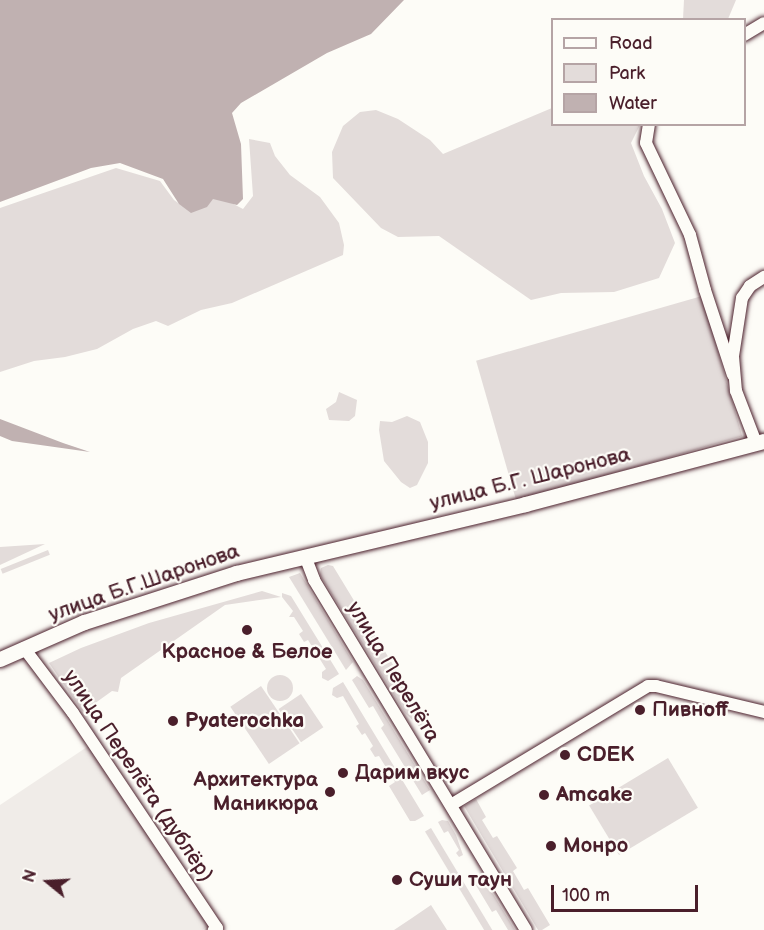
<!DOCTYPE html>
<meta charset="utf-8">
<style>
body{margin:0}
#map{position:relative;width:764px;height:930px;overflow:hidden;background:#fdfcf7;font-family:"Balsamiq Sans",sans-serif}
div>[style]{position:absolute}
.built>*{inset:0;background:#f0ece8}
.green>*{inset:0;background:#e3dcda;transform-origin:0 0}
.round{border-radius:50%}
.water>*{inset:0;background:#c0b1b1}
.roads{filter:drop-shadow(0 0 2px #4a1f2b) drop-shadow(0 0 2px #4a1f2b)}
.minor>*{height:12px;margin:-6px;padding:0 6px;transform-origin:6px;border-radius:6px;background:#fdfcf7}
.major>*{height:15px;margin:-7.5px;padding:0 7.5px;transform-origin:7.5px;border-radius:7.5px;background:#fdfcf7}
.dots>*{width:16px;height:16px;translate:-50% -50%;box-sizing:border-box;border:3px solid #fdfcf7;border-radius:50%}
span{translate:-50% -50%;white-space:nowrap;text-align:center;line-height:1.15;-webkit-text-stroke:4.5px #fdfcf7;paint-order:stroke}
.street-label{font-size:21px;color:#4a1f2b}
.poi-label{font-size:21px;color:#4a1f2b;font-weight:700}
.left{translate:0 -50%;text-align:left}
.right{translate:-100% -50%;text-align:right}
.legend{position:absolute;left:551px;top:18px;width:195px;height:108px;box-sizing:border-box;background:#fdfcf7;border:2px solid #b5a4a5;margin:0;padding:8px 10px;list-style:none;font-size:18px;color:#4a1f2b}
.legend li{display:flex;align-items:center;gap:12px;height:30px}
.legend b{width:30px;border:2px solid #b5a4a5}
.north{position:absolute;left:18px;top:852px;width:60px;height:60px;-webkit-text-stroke:4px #fdfcf7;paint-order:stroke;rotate:288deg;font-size:16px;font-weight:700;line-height:24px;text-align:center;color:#4a1f2b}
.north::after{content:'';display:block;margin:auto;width:21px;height:27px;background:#4a1f2b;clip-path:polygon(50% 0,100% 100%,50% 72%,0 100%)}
.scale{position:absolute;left:551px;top:885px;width:147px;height:27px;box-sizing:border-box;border:3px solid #4a1f2b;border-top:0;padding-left:8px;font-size:18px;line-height:21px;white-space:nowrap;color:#4a1f2b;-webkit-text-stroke:4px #fdfcf7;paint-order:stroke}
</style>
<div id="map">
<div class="built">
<div style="clip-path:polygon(90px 745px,206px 920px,207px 925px,203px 930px,0 930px,0 805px)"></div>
</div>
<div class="green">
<div style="clip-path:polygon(684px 0,736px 0,728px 19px,683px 19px)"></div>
<div style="clip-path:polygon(552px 108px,552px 124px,640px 125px,631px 143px,644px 176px,662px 209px,675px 243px,659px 278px,614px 292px,561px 293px,531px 300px,439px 236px,398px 237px,381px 228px,333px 178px,332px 152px,343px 126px,360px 112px,376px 110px,398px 119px,430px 140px,443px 154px)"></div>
<div style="clip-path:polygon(249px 139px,270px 143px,275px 156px,290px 175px,320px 197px,339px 223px,344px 245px,343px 255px,232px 303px,201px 310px,168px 326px,156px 321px,133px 329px,97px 349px,65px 357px,34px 361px,0 372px,0 208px,116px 168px,160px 181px,174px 200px,184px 207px,220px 197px,243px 209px,253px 196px)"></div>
<div style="left:702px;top:296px;width:146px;height:235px;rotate:74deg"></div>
<div style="clip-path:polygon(339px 392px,357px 400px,355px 416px,349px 421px,329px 420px,326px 409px,336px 402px)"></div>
<div style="clip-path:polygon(407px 416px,420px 422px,428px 442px,428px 463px,417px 485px,410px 488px,401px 482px,384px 461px,379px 430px,380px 421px,392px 422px)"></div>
<div style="clip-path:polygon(45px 544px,0 565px,0 547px)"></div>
<div style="left:48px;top:550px;width:5px;height:51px;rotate:68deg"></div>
<div style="clip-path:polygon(328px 565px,333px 566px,409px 691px,405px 694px,416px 713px,421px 710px,430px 724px,422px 729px,405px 713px,320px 575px,321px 568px)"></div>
<div style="clip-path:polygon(300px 573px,353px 662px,346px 670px,289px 577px)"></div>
<div style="clip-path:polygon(262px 591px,281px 597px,225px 605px,121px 678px,118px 692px,112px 691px,87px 709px,82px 711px,49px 663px,81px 648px,149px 623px)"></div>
<div style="clip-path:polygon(282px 593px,291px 596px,339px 674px,328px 681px,322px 678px,322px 672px,326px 669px,308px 640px,304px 642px,299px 634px,303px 631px,294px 617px,289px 617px,293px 611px,282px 597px)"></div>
<div class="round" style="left:267px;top:675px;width:26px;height:26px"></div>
<div style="clip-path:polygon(357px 676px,363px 680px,430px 790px,422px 795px,381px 728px,384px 725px,373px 706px,369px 708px,352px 680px)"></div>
<div style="clip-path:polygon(343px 682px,424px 816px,415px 821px,410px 821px,389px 786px,395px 782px,379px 756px,375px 757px,370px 749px,373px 746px,365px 733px,362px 735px,356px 726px,359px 724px,343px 696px,337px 698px,332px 695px,333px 688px)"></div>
<div style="left:261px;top:686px;width:69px;height:37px;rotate:56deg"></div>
<div style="left:301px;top:694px;width:40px;height:27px;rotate:56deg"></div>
<div style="left:668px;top:758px;width:58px;height:92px;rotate:59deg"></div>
<div style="clip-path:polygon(476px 799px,486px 817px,482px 820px,493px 838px,497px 836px,517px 868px,513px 871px,524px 890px,528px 888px,550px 925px,542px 930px,538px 930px,464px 806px)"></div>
<div style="clip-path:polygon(442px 820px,448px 821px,456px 835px,463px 855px,459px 857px,456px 853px,459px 850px,448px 831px,444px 833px,438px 822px)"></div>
<div style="left:431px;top:828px;width:119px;height:7px;rotate:59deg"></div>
<div style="clip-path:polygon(478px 880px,493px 894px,515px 930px,508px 930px,496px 910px,492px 912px,474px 882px)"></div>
<div style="clip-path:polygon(431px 905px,447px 930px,394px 930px,412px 918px)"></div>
</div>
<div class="water">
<div style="clip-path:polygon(0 0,404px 0,371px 34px,327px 53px,241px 103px,232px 113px,241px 144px,243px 199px,237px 205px,213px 199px,207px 207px,191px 213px,179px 204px,163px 179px,120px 163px,91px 168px,0 202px)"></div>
<div style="clip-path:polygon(0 419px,63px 443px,90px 452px,12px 441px,0 436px)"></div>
</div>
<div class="roads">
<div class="minor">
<div style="left:744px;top:35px;width:23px;rotate:-31deg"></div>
<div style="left:649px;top:124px;width:19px;rotate:99deg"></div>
<div style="left:646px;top:143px;width:102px;rotate:64.4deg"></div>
<div style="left:690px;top:235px;width:57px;rotate:74.7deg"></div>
<div style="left:705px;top:290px;width:89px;rotate:71.8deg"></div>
<div style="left:756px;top:443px;width:56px;rotate:-111deg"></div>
<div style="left:736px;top:391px;width:35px;rotate:-95deg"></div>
<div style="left:733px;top:356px;width:59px;rotate:-81.2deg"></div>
<div style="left:742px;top:298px;width:14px;rotate:-56deg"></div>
<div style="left:750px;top:286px;width:17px;rotate:-33deg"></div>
<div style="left:305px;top:556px;width:26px;rotate:69deg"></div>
<div style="left:314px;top:580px;width:409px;rotate:58.8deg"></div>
<div style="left:24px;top:648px;width:81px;rotate:53deg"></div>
<div style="left:73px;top:713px;width:259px;rotate:56.2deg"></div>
<div style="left:217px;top:928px;width:4px;rotate:146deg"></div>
<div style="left:451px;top:805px;width:230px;rotate:-31.1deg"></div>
<div style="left:648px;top:686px;width:8px"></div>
<div style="left:656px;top:686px;width:111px;rotate:13.5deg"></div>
</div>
<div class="major">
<div style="left:0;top:659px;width:92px;rotate:-23.8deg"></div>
<div style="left:84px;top:622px;width:160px;rotate:-17.9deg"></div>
<div style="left:236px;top:573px;width:297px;rotate:-13.4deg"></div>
<div style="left:525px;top:504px;width:247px;rotate:-14.8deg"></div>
</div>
</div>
<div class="dots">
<div style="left:247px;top:630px;background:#4a1f2b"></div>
<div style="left:640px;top:710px;background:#4a1f2b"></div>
<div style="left:173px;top:721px;background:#4a1f2b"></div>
<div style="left:565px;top:755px;background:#4a1f2b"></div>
<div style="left:343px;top:773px;background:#4a1f2b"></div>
<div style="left:330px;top:792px;background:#4a1f2b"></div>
<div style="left:544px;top:795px;background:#4a1f2b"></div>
<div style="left:551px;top:846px;background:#4a1f2b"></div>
<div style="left:397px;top:880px;background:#4a1f2b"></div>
</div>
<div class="street-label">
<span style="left:530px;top:479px;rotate:-14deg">улица Б.Г. Шаронова</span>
<span style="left:144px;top:583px;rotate:-19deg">улица Б.Г.Шаронова</span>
<span style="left:393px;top:672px;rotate:59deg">улица Перелёта</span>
<span style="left:138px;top:776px;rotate:56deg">улица Перелёта (дублёр)</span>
</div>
<div class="poi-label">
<span style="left:247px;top:652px">Красное &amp; Белое</span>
<span class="left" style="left:652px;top:710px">Пивнoff</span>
<span class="left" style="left:185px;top:721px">Pyaterochka</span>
<span class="left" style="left:577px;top:755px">CDEK</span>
<span class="left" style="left:355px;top:773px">Дарим вкус</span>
<span class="right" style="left:318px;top:792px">Архитектура<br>Маникюра</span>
<span class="left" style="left:556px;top:795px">Amcake</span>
<span class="left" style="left:563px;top:846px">Монро</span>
<span class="left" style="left:409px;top:880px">Суши таун</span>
</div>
<ul class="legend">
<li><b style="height:8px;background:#fdfcf7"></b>Road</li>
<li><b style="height:16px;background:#e3dcda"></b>Park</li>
<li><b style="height:16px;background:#c0b1b1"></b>Water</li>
</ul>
<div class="north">N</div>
<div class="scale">100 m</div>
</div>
